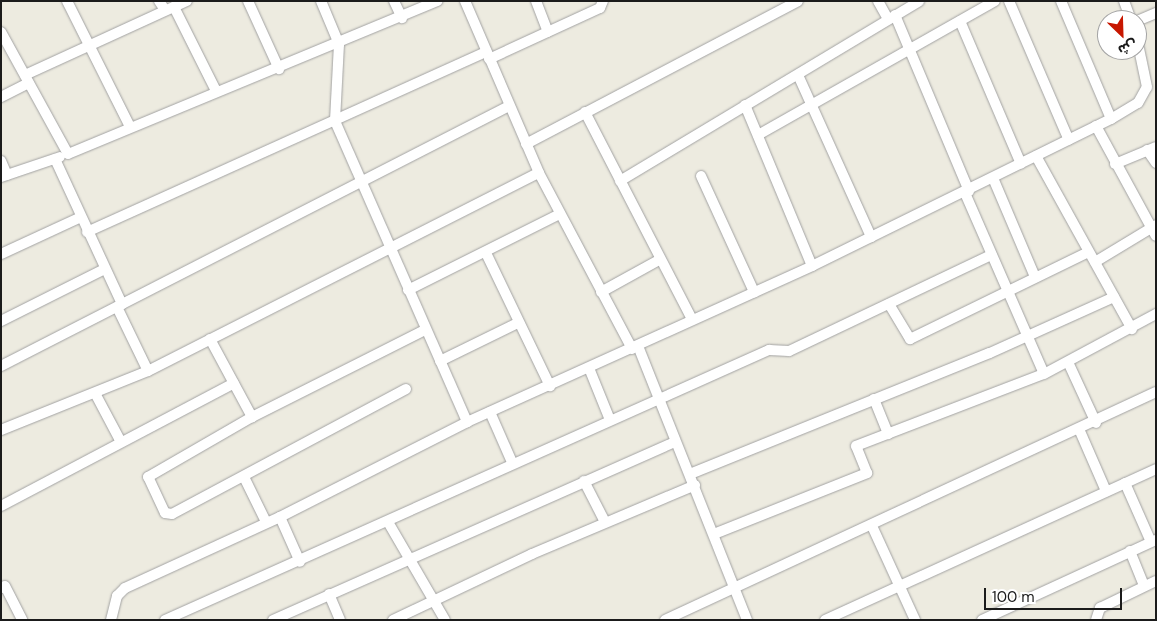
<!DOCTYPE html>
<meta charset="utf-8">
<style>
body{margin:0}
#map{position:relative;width:1157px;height:621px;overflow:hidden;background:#edebe0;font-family:"DM Sans","Noto Sans Arabic",sans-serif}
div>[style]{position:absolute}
.roads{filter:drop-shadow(0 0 1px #a2a2a2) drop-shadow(0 0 1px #a2a2a2)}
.street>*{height:10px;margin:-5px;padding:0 5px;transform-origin:5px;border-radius:5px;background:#fff}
span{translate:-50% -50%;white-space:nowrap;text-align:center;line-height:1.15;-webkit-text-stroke:5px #fff;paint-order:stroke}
.frame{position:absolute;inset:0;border:2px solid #1b1b1b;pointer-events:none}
.north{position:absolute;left:1097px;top:10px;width:50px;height:50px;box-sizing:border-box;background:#fff;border:1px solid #a4a4a4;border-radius:50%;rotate:156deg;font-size:14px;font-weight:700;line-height:20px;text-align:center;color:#1b1b1b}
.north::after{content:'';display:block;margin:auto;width:18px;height:22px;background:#c71700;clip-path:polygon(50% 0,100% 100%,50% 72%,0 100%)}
.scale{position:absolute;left:984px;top:588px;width:138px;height:22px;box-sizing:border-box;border:2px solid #1b1b1b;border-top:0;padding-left:6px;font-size:15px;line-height:18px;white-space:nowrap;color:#1b1b1b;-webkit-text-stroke:4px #fff;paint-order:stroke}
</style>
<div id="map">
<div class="roads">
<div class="street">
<div style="left:67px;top:1px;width:141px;rotate:63.4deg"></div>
<div style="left:159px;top:1px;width:11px;rotate:56deg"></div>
<div style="left:248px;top:1px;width:75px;rotate:65.5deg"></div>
<div style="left:321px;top:1px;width:47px;rotate:67.3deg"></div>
<div style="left:339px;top:44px;width:77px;rotate:93deg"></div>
<div style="left:335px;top:121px;width:329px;rotate:66.3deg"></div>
<div style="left:394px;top:1px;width:19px;rotate:65deg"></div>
<div style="left:465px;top:1px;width:187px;rotate:66.7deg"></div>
<div style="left:539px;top:173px;width:199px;rotate:62.1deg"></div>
<div style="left:536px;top:1px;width:33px;rotate:69deg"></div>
<div style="left:878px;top:1px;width:21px;rotate:61deg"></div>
<div style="left:1009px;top:1px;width:151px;rotate:66.7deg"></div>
<div style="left:1061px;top:1px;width:128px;rotate:67deg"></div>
<div style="left:1124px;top:1px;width:20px;rotate:70deg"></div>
<div style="left:174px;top:7px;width:94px;rotate:63.4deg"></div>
<div style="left:895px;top:15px;width:191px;rotate:67.2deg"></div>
<div style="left:960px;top:21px;width:155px;rotate:66.9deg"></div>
<div style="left:1137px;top:21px;width:21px;rotate:-23deg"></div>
<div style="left:1px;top:32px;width:139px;rotate:61.2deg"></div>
<div style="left:68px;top:154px;width:400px;rotate:-22.5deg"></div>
<div style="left:489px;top:59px;width:122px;rotate:-24.7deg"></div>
<div style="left:600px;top:8px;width:8px;rotate:-67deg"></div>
<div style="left:25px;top:75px;width:178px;rotate:-24.6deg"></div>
<div style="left:798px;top:75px;width:178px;rotate:65.7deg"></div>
<div style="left:1px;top:97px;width:31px;rotate:-27deg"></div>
<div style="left:745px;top:105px;width:174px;rotate:67.4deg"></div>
<div style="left:585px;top:112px;width:233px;rotate:62.7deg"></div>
<div style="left:1096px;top:126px;width:125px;rotate:61.4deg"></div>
<div style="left:758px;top:135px;width:272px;rotate:-29.5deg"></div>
<div style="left:526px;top:144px;width:307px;rotate:-27.7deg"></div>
<div style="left:1147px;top:150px;width:16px;rotate:55deg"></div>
<div style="left:1036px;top:156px;width:198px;rotate:61deg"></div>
<div style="left:55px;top:159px;width:160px;rotate:65.2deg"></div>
<div style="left:1px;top:161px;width:15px;rotate:67deg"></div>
<div style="left:1115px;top:164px;width:44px;rotate:-22.5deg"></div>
<div style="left:701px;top:176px;width:128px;rotate:65.4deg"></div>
<div style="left:1px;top:177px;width:62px;rotate:-18.7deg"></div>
<div style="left:993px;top:178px;width:108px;rotate:67deg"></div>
<div style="left:620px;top:181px;width:349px;rotate:-31deg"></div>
<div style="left:965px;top:193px;width:197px;rotate:66.4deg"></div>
<div style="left:87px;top:232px;width:438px;rotate:-24.3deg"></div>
<div style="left:486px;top:253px;width:148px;rotate:64.3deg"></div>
<div style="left:1px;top:254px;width:88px;rotate:-24.8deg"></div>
<div style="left:1095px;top:262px;width:71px;rotate:-31.2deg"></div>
<div style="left:408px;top:290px;width:170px;rotate:-26.6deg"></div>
<div style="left:601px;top:292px;width:66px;rotate:-28.9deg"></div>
<div style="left:889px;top:304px;width:41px;rotate:59deg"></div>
<div style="left:910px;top:339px;width:198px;rotate:-26deg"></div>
<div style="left:117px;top:307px;width:71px;rotate:64.2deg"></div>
<div style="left:1px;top:321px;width:116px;rotate:-26.6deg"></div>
<div style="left:210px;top:339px;width:89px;rotate:61.7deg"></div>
<div style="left:638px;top:346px;width:295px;rotate:68.3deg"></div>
<div style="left:440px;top:361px;width:87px;rotate:-26deg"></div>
<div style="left:1068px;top:362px;width:67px;rotate:65.3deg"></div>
<div style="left:1px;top:366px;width:571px;rotate:-27.1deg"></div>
<div style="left:589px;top:368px;width:56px;rotate:68deg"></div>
<div style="left:406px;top:389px;width:265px;rotate:151.9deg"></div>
<div style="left:172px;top:514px;width:7px;rotate:-172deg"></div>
<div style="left:165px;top:513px;width:40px;rotate:-115deg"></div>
<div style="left:148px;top:477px;width:120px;rotate:-30deg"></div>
<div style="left:252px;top:417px;width:194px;rotate:-26.7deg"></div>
<div style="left:96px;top:395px;width:53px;rotate:62deg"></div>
<div style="left:874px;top:399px;width:38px;rotate:68deg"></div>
<div style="left:490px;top:412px;width:55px;rotate:66.3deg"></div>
<div style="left:1079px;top:429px;width:68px;rotate:66.5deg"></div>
<div style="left:1px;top:430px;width:158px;rotate:-21.9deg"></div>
<div style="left:148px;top:371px;width:438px;rotate:-26.9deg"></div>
<div style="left:690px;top:474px;width:323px;rotate:-22deg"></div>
<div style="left:990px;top:353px;width:136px;rotate:-24.3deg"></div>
<div style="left:244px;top:477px;width:50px;rotate:63.9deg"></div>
<div style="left:584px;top:481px;width:46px;rotate:62.9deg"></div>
<div style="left:1125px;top:483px;width:64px;rotate:66.2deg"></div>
<div style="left:1px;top:506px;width:263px;rotate:-27.8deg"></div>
<div style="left:280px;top:517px;width:49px;rotate:66deg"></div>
<div style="left:388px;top:522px;width:113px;rotate:59.8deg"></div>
<div style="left:872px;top:526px;width:103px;rotate:65.4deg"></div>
<div style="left:714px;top:534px;width:165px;rotate:-21.7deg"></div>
<div style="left:867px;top:473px;width:29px;rotate:-112deg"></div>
<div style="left:856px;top:446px;width:201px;rotate:-21deg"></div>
<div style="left:1044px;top:374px;width:127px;rotate:-28.2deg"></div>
<div style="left:1130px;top:551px;width:38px;rotate:68deg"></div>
<div style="left:1px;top:588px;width:4px;rotate:-27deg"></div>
<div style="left:5px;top:586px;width:38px;rotate:63deg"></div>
<div style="left:329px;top:594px;width:28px;rotate:67deg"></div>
<div style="left:111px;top:620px;width:25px;rotate:-76deg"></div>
<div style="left:117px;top:596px;width:11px;rotate:-45deg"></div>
<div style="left:125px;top:588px;width:170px;rotate:-24.6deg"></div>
<div style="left:280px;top:517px;width:210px;rotate:-26.9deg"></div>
<div style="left:467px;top:422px;width:379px;rotate:-24.3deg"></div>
<div style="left:812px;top:266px;width:333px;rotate:-26.2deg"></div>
<div style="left:1111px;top:119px;width:31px;rotate:-31deg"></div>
<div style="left:1138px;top:103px;width:18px;rotate:-61deg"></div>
<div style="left:1147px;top:87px;width:49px;rotate:-101.8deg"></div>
<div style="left:165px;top:620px;width:662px;rotate:-24.09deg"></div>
<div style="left:769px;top:350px;width:20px;rotate:3deg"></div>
<div style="left:789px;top:351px;width:224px;rotate:-25.4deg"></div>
<div style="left:273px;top:620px;width:440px;rotate:-23.9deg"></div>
<div style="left:393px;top:620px;width:154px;rotate:-25.4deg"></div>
<div style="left:532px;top:554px;width:177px;rotate:-22.9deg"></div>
<div style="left:665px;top:620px;width:541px;rotate:-24.91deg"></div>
<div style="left:825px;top:620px;width:364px;rotate:-24.5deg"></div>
<div style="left:982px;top:620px;width:192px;rotate:-24.7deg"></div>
<div style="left:1096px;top:620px;width:13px;rotate:-72deg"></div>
<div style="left:1100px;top:608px;width:62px;rotate:-25.7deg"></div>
</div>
</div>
<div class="frame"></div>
<div class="north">ش</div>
<div class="scale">100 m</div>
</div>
